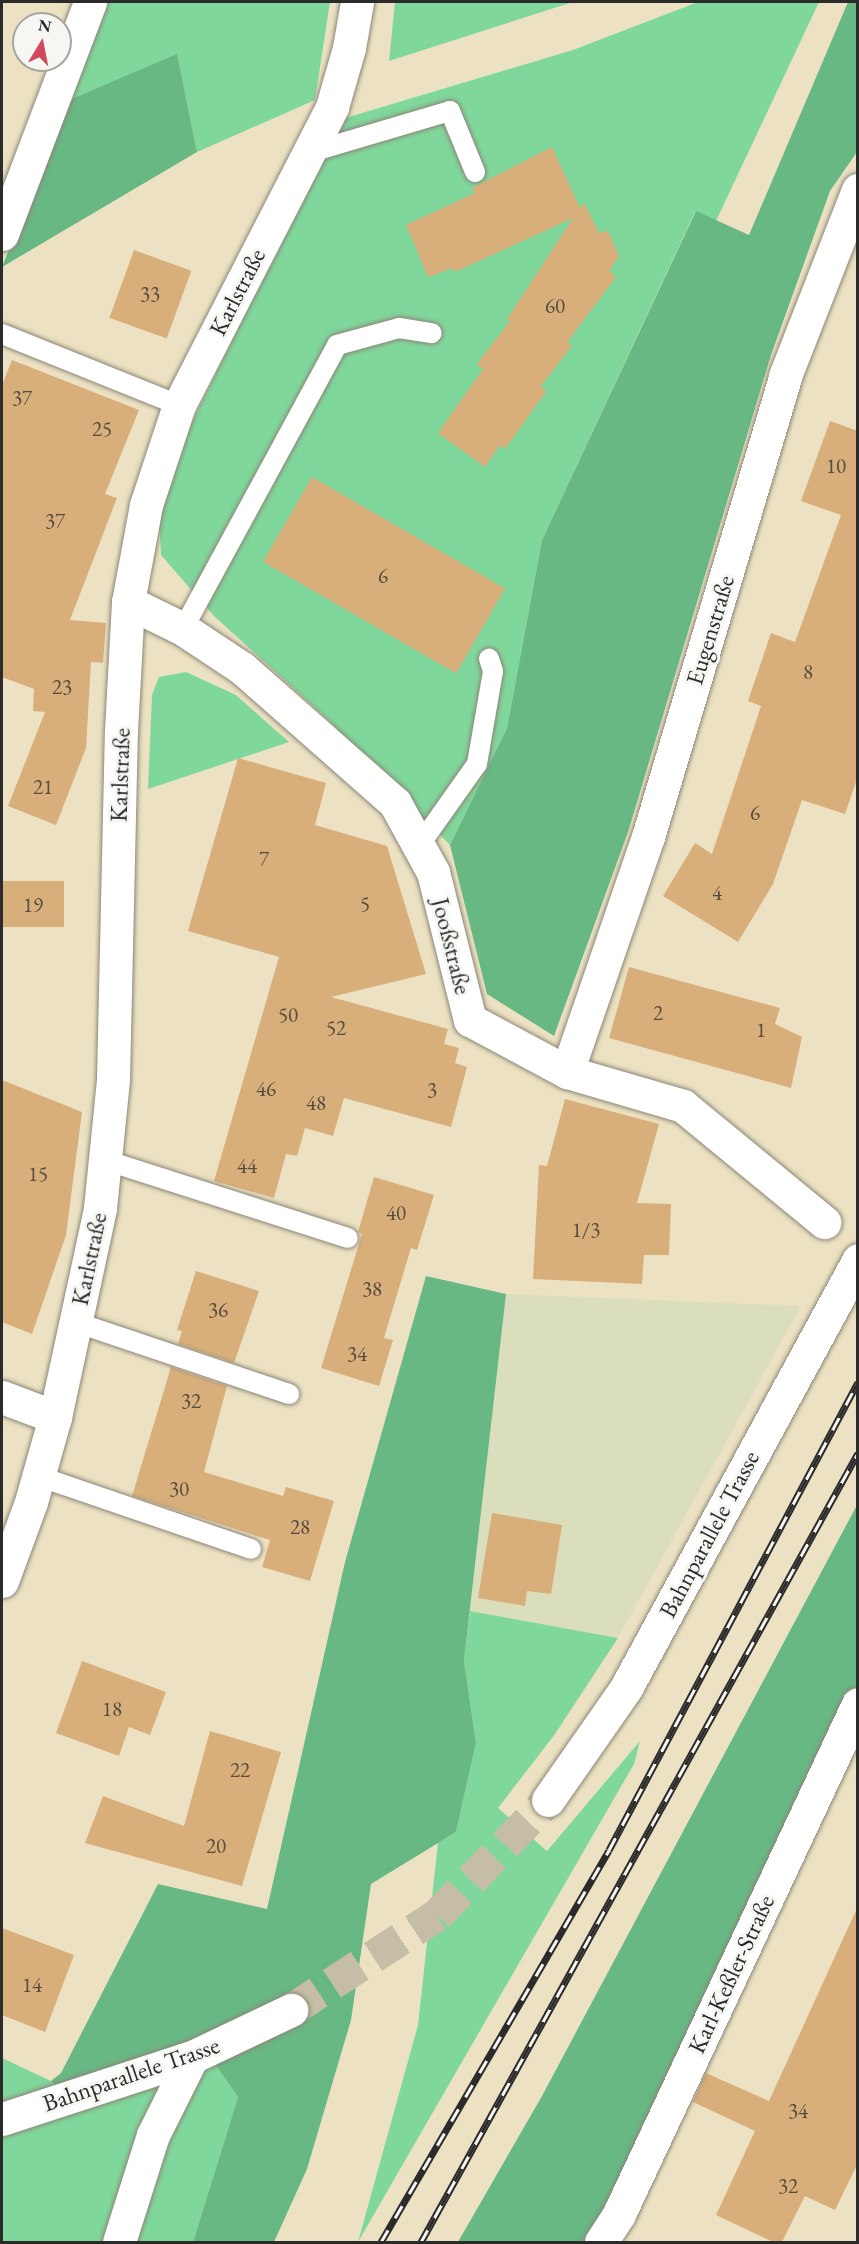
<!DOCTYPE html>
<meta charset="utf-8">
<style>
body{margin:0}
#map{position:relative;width:859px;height:2244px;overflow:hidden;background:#ece2c3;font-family:"EB Garamond",serif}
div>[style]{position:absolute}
.built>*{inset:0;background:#dbdebc}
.green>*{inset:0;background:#80d79c}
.forest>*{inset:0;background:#68b884}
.building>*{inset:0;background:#d8af7a;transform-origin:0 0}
.secondary-tunnel>*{height:33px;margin-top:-16.5px;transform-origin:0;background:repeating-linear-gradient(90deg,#c5bda5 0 33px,transparent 0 49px)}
.roads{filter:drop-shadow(0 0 2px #8c8677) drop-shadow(0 0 2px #8c8677)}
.lane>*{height:20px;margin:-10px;padding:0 10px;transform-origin:10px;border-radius:10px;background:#fff}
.street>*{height:33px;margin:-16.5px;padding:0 16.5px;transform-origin:16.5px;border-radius:16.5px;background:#fff}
.secondary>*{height:33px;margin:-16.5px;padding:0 16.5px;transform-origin:16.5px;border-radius:16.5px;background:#fff}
.rail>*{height:7px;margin-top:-3.5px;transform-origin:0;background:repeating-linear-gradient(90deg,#f6f6f2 0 14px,#2b2b2b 0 28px);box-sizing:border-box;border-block:2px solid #2b2b2b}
span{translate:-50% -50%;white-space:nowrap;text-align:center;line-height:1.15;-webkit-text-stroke:6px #f6f6f2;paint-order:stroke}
.number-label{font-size:21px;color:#564c3f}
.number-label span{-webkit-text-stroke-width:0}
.street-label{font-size:24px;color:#2b2b2b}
.frame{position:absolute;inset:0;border:3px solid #2b2b2b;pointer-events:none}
.north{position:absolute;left:12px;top:12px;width:60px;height:60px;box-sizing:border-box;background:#f6f6f2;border:2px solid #a5a5a2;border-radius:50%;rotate:10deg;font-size:16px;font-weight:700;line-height:24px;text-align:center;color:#2b2b2b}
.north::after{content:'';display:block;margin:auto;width:21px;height:27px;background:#d1495b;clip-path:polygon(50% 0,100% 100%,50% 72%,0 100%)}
</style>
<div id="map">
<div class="built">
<div style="clip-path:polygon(506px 1294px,801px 1306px,618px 1638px,470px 1611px)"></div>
</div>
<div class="green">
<div style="clip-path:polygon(103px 2px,330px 2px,315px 100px,197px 152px,177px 55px,69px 100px)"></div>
<div style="clip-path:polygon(395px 2px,573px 2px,389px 61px)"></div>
<div style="clip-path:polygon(698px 2px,819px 2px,716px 221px,695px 212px,542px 540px,507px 728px,450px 845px,325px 717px,214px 616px,161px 555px,159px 513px,190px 426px,342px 119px,573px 50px)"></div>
<div style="clip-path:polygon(186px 672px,236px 695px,289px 742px,148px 789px,152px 695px,159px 677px)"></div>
<div style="clip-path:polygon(470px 1611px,618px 1638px,555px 1734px,498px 1808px,547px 1851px,640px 1741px,634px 1764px,358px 2242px,418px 2025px,438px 1843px,456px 1832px,476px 1743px,464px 1661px)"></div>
<div style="clip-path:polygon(2px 2058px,51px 2081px,72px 2111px,214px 2063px,238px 2097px,193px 2242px,2px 2242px)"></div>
</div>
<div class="forest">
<div style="clip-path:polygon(848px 2px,857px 2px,857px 152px,830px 191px,771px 355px,628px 832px,554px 1036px,487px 994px,450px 845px,507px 728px,542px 540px,696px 211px,749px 235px)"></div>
<div style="clip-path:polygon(177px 54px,197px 152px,2px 267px,69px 100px)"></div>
<div style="clip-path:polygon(426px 1276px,506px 1294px,464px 1661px,476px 1743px,456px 1832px,371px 1884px,351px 2020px,307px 2169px,274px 2242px,193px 2242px,238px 2097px,214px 2063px,72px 2111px,51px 2081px,61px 2073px,158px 1884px,267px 1909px,345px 1562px)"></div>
<div style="clip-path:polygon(857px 1505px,857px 1690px,587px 2242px,458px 2242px,542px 2096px)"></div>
</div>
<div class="building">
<div style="clip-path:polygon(552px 147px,580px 208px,584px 203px,599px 233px,608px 231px,619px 256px,609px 271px,616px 277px,568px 341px,571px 347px,541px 386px,546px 392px,505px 449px,500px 445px,485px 467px,438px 433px,483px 369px,477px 364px,510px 321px,507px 319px,573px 218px,455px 272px,453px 268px,428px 277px,406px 225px,475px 193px,472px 188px)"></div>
<div style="left:134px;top:250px;width:61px;height:72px;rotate:20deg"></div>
<div style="clip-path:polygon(12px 360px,139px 410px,105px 494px,117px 498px,70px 620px,106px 623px,103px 663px,91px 662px,86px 748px,56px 825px,8px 806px,45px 712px,33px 711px,34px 689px,2px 677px,2px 385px)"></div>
<div style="clip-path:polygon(830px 421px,858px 431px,858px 776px,845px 814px,802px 800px,773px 884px,738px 942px,663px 896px,695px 843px,712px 854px,761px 706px,748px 701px,771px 633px,795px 642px,841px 515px,801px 501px)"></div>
<div style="left:312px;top:477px;width:223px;height:98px;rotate:30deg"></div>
<div style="clip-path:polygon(238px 758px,326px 783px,315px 825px,387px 846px,426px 974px,331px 997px,448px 1029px,444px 1044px,459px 1048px,455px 1063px,467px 1067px,451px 1127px,344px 1098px,333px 1136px,305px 1128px,297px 1156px,286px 1154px,274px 1198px,214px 1181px,279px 957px,188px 931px)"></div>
<div style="left:64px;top:881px;width:46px;height:62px;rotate:90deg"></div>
<div style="clip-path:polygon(629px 967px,780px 1008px,775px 1024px,802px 1037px,791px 1088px,609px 1038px)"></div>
<div style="clip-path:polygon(2px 1080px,82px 1112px,66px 1235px,32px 1334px,2px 1322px)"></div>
<div style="clip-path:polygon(565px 1099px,659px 1124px,637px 1203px,671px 1204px,669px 1255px,644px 1255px,642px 1284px,533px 1279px,539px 1165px,547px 1166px)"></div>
<div style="clip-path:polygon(374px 1177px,434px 1195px,417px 1250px,411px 1248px,384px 1338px,393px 1340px,379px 1386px,321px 1368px,362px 1234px,358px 1232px)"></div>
<div style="clip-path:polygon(196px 1271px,259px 1291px,234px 1363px,178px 1344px,182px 1331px,177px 1330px)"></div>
<div style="clip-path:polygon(171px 1367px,227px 1386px,204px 1472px,283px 1496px,286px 1487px,334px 1501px,310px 1581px,262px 1567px,270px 1540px,132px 1496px)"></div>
<div style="clip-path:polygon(492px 1513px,562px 1525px,551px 1594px,527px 1591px,525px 1606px,478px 1598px)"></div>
<div style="clip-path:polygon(82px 1661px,166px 1692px,150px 1735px,129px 1727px,119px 1756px,56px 1733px)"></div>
<div style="clip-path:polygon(210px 1731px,281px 1752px,242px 1886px,85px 1843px,103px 1796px,184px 1826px)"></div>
<div style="clip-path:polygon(858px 1906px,858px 2163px,835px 2210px,805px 2196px,782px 2242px,773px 2242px,716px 2215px,755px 2131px,693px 2102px,706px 2073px,769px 2101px)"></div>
<div style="clip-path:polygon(2px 1928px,74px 1955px,45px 2032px,2px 2015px)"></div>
</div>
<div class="secondary-tunnel">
<div style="left:291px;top:2010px;width:174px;rotate:-33.1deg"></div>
<div style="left:437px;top:1915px;width:160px;rotate:-46deg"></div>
</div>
<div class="roads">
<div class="lane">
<div style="left:308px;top:153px;width:148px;rotate:-16.5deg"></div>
<div style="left:450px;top:111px;width:66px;rotate:67.7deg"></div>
<div style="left:2px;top:334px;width:191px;rotate:21.9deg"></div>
<div style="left:183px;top:629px;width:323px;rotate:-61.5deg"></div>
<div style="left:337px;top:345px;width:64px;rotate:-15.3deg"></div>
<div style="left:399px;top:328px;width:33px;rotate:9deg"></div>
<div style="left:421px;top:843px;width:97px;rotate:-54.7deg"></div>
<div style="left:477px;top:764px;width:94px;rotate:-80.2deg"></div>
<div style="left:493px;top:671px;width:13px;rotate:-108deg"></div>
<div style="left:105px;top:1160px;width:255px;rotate:17.8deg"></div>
<div style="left:75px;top:1322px;width:226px;rotate:18.6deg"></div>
<div style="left:38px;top:1476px;width:225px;rotate:18.9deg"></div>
</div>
<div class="street">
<div style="left:128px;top:602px;width:61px;rotate:26.1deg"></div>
<div style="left:183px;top:629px;width:71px;rotate:33.5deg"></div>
<div style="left:242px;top:668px;width:204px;rotate:41.4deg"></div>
<div style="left:395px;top:803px;width:79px;rotate:61.2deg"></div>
<div style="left:433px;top:872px;width:153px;rotate:76deg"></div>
<div style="left:470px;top:1020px;width:110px;rotate:28.2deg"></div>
<div style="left:567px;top:1072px;width:121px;rotate:16.3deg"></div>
<div style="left:683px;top:1106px;width:183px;rotate:39.4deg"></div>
<div style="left:567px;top:1072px;width:249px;rotate:-71deg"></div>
<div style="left:648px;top:837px;width:481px;rotate:-73.4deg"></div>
<div style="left:785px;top:376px;width:200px;rotate:-68.6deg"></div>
<div style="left:2px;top:1397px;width:57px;rotate:20.7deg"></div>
<div style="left:601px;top:2242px;width:33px;rotate:-57deg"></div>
<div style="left:619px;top:2214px;width:563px;rotate:-64.89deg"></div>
</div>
<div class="secondary">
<div style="left:2px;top:234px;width:248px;rotate:-69.2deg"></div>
<div style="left:2px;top:1581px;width:84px;rotate:-69.8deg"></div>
<div style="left:31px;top:1502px;width:88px;rotate:-74.2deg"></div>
<div style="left:55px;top:1417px;width:214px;rotate:-77.8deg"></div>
<div style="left:100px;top:1208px;width:130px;rotate:-84.2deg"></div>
<div style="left:113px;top:1079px;width:348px;rotate:-88.7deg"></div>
<div style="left:121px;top:731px;width:129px;rotate:-86.9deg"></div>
<div style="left:128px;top:602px;width:99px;rotate:-79.5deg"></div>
<div style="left:146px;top:505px;width:105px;rotate:-71.7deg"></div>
<div style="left:179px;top:405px;width:335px;rotate:-62.8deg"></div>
<div style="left:332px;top:107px;width:61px;rotate:-73.9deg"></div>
<div style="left:349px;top:48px;width:47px;rotate:-80.1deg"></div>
<div style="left:548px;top:1800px;width:136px;rotate:-55.1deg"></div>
<div style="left:626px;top:1688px;width:487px;rotate:-61.5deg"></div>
<div style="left:2px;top:2119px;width:200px;rotate:-18.1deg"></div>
<div style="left:192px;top:2057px;width:110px;rotate:-25.4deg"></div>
<div style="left:119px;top:2242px;width:112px;rotate:-72.4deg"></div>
<div style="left:153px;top:2135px;width:87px;rotate:-63.4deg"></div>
</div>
</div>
<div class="rail">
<div style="left:381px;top:2242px;width:453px;rotate:-59.8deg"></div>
<div style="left:609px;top:1850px;width:530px;rotate:-61.98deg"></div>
<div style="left:421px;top:2242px;width:902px;rotate:-61.02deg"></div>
</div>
<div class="number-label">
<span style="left:150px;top:294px">33</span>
<span style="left:555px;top:306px">60</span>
<span style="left:22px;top:398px">37</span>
<span style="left:102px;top:429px">25</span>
<span style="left:836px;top:466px">10</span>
<span style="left:55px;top:521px">37</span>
<span style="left:383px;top:576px">6</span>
<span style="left:808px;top:672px">8</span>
<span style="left:62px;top:687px">23</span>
<span style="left:43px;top:787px">21</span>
<span style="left:755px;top:813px">6</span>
<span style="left:264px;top:859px">7</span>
<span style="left:717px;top:893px">4</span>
<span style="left:365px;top:904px">5</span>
<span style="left:33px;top:905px">19</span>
<span style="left:658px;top:1013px">2</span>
<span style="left:288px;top:1015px">50</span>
<span style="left:336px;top:1028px">52</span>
<span style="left:761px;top:1030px">1</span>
<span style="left:266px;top:1089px">46</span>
<span style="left:432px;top:1090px">3</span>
<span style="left:316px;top:1103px">48</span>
<span style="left:247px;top:1166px">44</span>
<span style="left:38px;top:1174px">15</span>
<span style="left:396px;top:1213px">40</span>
<span style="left:586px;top:1230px">1/3</span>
<span style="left:372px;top:1289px">38</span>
<span style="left:218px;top:1310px">36</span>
<span style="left:357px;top:1354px">34</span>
<span style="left:191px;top:1401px">32</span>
<span style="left:179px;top:1489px">30</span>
<span style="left:300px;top:1527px">28</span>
<span style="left:112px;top:1709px">18</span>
<span style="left:240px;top:1770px">22</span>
<span style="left:216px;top:1846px">20</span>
<span style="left:32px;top:1985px">14</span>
<span style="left:798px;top:2111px">34</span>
<span style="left:788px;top:2186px">32</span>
</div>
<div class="street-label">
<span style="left:237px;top:292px;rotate:-63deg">Karlstraße</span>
<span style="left:710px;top:630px;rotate:-73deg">Eugenstraße</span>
<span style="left:120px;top:775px;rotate:-88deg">Karlstraße</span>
<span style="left:452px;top:946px;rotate:76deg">Jooßstraße</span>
<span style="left:89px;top:1259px;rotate:-78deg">Karlstraße</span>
<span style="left:709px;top:1534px;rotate:-62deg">Bahnparallele Trasse</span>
<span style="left:731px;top:1974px;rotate:-65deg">Karl-Keßler-Straße</span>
<span style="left:131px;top:2074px;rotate:-19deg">Bahnparallele Trasse</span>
</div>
<div class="frame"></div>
<div class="north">N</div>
</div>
